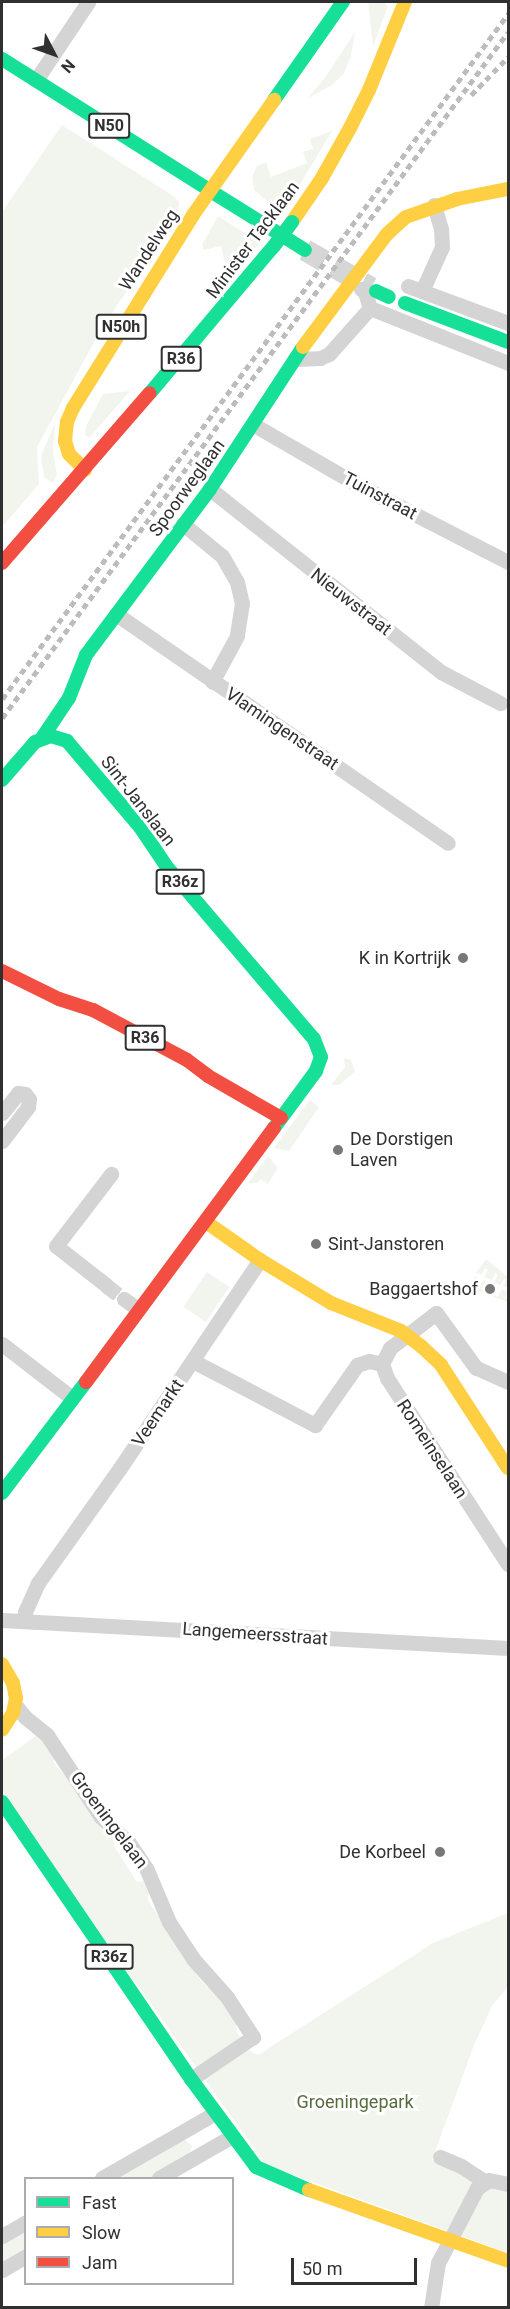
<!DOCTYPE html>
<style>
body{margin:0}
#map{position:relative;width:510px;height:2309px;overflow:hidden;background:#fff;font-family:Roboto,sans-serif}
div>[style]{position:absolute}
.green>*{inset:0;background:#f2f5ed;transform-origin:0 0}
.street-tunnel>*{height:15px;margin-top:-7.5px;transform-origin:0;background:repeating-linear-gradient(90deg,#d6d6d6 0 15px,transparent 0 23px)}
.secondary-tunnel>*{height:22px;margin-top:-11px;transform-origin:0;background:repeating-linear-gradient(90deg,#d6d6d6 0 22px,transparent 0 33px)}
.street>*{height:15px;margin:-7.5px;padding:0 7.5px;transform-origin:7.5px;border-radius:7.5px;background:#d4d4d4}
.fast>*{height:14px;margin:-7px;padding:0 7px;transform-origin:7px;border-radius:7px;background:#16e098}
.slow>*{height:14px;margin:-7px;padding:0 7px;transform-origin:7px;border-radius:7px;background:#ffcf43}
.jam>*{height:14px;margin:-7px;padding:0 7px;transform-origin:7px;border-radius:7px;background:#f24e42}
.rail>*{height:4.5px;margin-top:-2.25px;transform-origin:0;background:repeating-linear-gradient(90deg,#bcbcbc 0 6px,transparent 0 10.5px)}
.fast-bridge>*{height:14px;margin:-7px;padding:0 7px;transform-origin:7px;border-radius:7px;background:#16e098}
.dots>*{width:16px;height:16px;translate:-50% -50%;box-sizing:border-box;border:3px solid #fff;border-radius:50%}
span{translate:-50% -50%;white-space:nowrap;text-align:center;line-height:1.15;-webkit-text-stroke:6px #fff;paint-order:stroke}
.shield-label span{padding:2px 4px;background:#fff;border:2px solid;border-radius:4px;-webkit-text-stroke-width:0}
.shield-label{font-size:16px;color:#303030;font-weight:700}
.street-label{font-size:18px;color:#303030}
.poi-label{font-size:18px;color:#303030}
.right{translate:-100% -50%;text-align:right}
.left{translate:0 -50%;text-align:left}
.park-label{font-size:18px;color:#576c3d}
.frame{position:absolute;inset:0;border:3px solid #303030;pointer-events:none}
.legend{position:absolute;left:24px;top:2177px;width:210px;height:108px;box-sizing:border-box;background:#fff;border:2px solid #acacac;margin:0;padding:8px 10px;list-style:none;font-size:18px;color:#303030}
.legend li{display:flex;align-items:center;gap:12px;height:30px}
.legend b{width:30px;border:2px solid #acacac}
.north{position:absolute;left:24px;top:24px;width:60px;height:60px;-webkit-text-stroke:4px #fff;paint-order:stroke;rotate:131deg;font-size:16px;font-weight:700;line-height:24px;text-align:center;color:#303030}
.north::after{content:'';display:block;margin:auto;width:21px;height:27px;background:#303030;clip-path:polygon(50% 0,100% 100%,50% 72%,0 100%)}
.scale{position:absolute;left:291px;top:2258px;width:126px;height:27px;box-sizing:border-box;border:3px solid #303030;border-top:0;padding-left:8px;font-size:18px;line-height:21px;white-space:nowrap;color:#303030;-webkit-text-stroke:4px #fff;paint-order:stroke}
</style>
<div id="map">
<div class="green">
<div style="clip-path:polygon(368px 2px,386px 2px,385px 4px,388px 6px,373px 46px)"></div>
<div style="clip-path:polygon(355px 32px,351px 56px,344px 73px,332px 85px,308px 98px,324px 79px)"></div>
<div style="clip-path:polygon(62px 125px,172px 195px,179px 202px,178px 211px,98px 335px,37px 447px,39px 484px,2px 527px,2px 212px)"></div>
<div style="clip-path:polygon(332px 131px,284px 211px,274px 207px,254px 190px,252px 177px,257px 166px,266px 162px,271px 177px,307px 163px,303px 152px,313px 149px,310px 139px)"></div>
<div style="clip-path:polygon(218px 216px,260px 243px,229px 281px,221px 246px,204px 250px,202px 245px)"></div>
<div style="clip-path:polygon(130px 391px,89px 438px,85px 435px,86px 426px,103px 394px)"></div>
<div style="clip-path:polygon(55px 423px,53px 452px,57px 474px,53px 483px,44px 477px,41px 456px)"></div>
<div style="clip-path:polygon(344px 1058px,351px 1060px,355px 1072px,339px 1085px,331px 1085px,345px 1067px)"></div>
<div style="clip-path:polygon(310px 1100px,319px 1107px,289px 1151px,274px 1148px)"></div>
<div style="clip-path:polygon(268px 1156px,278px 1168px,268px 1184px,261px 1179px,257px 1183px,248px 1183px)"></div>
<div style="clip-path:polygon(486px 1259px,508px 1277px,508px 1288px,503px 1286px,506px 1280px,504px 1279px,500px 1285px,494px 1282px,498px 1275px,495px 1273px,492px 1280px,484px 1277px,488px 1270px,485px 1268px,481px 1275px,476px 1273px)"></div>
<div style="left:207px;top:1272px;width:27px;height:42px;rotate:34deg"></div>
<div style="clip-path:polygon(475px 1276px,479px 1279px,476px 1287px,479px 1288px,483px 1280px,490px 1284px,486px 1292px,489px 1293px,493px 1285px,499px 1288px,495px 1295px,498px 1297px,502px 1289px,508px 1292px,505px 1298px,508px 1299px,508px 1302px,469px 1288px)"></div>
<div style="clip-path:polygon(37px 1735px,55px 1756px,54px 1763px,76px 1789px,102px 1830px,114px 1838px,114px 1846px,137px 1882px,144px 1881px,149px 1891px,148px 1900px,201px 1981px,222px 2001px,236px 2023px,237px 2033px,250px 2051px,258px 2055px,433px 1943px,508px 1913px,508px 1987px,492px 2006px,474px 2045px,432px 2160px,508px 2191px,508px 2253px,266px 2165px,2px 1795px,2px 1760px)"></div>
<div style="clip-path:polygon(182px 2137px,192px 2146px,188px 2157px,151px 2178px,110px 2178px)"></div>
<div style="clip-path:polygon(25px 2229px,25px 2251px,2px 2265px,2px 2242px)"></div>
</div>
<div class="street-tunnel">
<div style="left:106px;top:1285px;width:23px;rotate:38deg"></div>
</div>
<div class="secondary-tunnel">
<div style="left:305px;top:250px;width:76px;rotate:29.9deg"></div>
</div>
<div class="street">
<div style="left:36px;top:80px;width:94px;rotate:-56.3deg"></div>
<div style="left:408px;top:286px;width:107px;rotate:20.3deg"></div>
<div style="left:361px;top:289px;width:5px;rotate:37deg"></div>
<div style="left:365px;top:292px;width:17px;rotate:73deg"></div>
<div style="left:370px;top:308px;width:149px;rotate:21.7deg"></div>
<div style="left:422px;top:291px;width:48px;rotate:-65.6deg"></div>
<div style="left:442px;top:247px;width:18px;rotate:-93deg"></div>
<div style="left:441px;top:229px;width:25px;rotate:-106deg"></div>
<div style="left:295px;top:359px;width:25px;rotate:-2deg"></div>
<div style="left:320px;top:358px;width:10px;rotate:-24deg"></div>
<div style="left:329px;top:354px;width:62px;rotate:-48.3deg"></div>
<div style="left:254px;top:425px;width:118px;rotate:30deg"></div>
<div style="left:356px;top:484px;width:171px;rotate:27.2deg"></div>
<div style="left:210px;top:489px;width:295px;rotate:38.4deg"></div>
<div style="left:441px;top:672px;width:67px;rotate:27.7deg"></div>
<div style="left:183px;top:524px;width:50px;rotate:39.4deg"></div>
<div style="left:222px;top:556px;width:30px;rotate:60deg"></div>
<div style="left:237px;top:582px;width:22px;rotate:77deg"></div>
<div style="left:242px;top:603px;width:33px;rotate:99deg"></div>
<div style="left:237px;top:636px;width:52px;rotate:118.5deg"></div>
<div style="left:116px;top:614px;width:403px;rotate:34.6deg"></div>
<div style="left:2px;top:1113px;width:26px;rotate:-51deg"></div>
<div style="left:18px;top:1093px;width:7px;rotate:8deg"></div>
<div style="left:25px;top:1094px;width:6px;rotate:51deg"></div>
<div style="left:29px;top:1099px;width:8px;rotate:97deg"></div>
<div style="left:28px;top:1107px;width:43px;rotate:127.4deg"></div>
<div style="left:106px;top:1285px;width:63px;rotate:-142deg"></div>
<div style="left:56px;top:1246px;width:91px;rotate:-52.6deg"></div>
<div style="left:124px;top:1299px;width:17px;rotate:36deg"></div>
<div style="left:2px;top:1344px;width:88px;rotate:37.6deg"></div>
<div style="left:193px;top:1361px;width:138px;rotate:27.7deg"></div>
<div style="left:315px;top:1425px;width:73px;rotate:-55deg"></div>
<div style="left:357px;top:1365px;width:13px;rotate:-18deg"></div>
<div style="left:369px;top:1361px;width:13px;rotate:13deg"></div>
<div style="left:508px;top:1382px;width:35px;rotate:-156deg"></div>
<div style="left:476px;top:1368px;width:68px;rotate:-126deg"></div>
<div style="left:436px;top:1313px;width:58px;rotate:142.7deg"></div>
<div style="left:390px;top:1348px;width:18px;rotate:117deg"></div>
<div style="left:382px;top:1364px;width:15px;rotate:70deg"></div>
<div style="left:387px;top:1378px;width:222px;rotate:57deg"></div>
<div style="left:2px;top:1620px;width:507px;rotate:3.17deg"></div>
<div style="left:25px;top:1620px;width:8px;rotate:-90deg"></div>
<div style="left:25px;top:1612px;width:32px;rotate:-66deg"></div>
<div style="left:38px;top:1583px;width:141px;rotate:-54.5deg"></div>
<div style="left:120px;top:1468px;width:251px;rotate:-56.1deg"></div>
<div style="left:16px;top:1706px;width:14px;rotate:51deg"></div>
<div style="left:25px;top:1717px;width:28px;rotate:39deg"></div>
<div style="left:47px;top:1735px;width:98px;rotate:56.6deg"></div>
<div style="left:101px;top:1817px;width:38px;rotate:43deg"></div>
<div style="left:129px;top:1843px;width:32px;rotate:56deg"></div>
<div style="left:147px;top:1870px;width:56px;rotate:67.1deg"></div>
<div style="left:169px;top:1922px;width:45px;rotate:56.7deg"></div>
<div style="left:194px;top:1960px;width:50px;rotate:48.3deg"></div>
<div style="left:227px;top:1997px;width:48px;rotate:57deg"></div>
<div style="left:253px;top:2037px;width:75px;rotate:145.9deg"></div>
<div style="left:440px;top:2157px;width:23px;rotate:23deg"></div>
<div style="left:461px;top:2166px;width:27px;rotate:33deg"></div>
<div style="left:102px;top:2178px;width:130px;rotate:-29.9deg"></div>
<div style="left:159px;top:2178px;width:84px;rotate:-29.9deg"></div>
<div style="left:2px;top:2236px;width:28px;rotate:-30deg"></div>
<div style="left:2px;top:2270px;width:28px;rotate:-30deg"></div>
<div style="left:431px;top:2308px;width:46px;rotate:-81.2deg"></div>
<div style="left:438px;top:2263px;width:85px;rotate:-62.5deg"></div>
<div style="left:477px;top:2188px;width:14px;rotate:-34deg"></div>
<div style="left:489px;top:2180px;width:19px;rotate:12deg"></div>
</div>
<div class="fast">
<div style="left:2px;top:59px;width:245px;rotate:32.3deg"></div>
<div style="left:274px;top:100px;width:120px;rotate:-54.9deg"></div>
<div style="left:209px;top:190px;width:113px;rotate:32deg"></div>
<div style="left:376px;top:291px;width:14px;rotate:25deg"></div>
<div style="left:405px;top:303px;width:110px;rotate:20.7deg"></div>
<div style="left:150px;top:393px;width:192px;rotate:-49.9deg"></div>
<div style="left:42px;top:738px;width:48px;rotate:-56deg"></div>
<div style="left:69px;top:698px;width:46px;rotate:-68.4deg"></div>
<div style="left:86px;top:655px;width:207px;rotate:-53.2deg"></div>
<div style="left:210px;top:489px;width:170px;rotate:-56.8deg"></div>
<div style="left:2px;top:780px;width:50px;rotate:-49deg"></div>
<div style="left:35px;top:742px;width:17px;rotate:-21deg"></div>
<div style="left:51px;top:736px;width:17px;rotate:17deg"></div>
<div style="left:67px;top:741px;width:113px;rotate:49.7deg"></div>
<div style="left:140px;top:827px;width:48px;rotate:56deg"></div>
<div style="left:167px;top:867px;width:226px;rotate:49.5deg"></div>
<div style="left:314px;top:1039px;width:19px;rotate:69deg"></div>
<div style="left:321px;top:1057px;width:15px;rotate:110deg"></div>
<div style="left:316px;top:1071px;width:71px;rotate:126.4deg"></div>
<div style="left:2px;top:1493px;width:139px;rotate:-52.9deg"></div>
<div style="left:2px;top:1802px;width:335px;rotate:55.7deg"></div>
<div style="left:191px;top:2079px;width:109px;rotate:53.5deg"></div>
<div style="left:256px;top:2167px;width:58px;rotate:23.5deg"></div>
</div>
<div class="slow">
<div style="left:292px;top:222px;width:53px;rotate:-55.7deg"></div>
<div style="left:322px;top:178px;width:57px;rotate:-60.8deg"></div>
<div style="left:350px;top:128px;width:42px;rotate:-63.4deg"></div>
<div style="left:369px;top:90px;width:95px;rotate:-67.8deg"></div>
<div style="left:303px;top:347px;width:141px;rotate:-53.4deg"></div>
<div style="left:387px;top:234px;width:25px;rotate:-42deg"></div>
<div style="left:406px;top:217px;width:54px;rotate:-19.4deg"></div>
<div style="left:457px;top:199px;width:52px;rotate:-11.1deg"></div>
<div style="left:85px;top:470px;width:23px;rotate:-135deg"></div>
<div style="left:69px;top:454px;width:14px;rotate:-107deg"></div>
<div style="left:65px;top:441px;width:19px;rotate:-84deg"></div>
<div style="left:67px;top:422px;width:15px;rotate:-67deg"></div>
<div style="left:73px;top:408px;width:227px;rotate:-58.1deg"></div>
<div style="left:193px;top:215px;width:141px;rotate:-54.8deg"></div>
<div style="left:206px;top:1222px;width:66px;rotate:35.1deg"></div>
<div style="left:260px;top:1260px;width:83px;rotate:31.2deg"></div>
<div style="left:331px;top:1303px;width:75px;rotate:21.8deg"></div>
<div style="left:401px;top:1331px;width:26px;rotate:37deg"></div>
<div style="left:422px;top:1347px;width:26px;rotate:43deg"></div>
<div style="left:441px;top:1365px;width:123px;rotate:57deg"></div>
<div style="left:2px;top:1664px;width:22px;rotate:60deg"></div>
<div style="left:13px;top:1683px;width:15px;rotate:79deg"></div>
<div style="left:16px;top:1698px;width:15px;rotate:101deg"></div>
<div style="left:13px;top:1713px;width:20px;rotate:123deg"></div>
<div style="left:309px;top:2190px;width:211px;rotate:19.6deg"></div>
</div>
<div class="jam">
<div style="left:2px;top:563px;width:225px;rotate:-49deg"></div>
<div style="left:2px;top:971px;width:64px;rotate:26.2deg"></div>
<div style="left:59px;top:999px;width:36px;rotate:18deg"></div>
<div style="left:93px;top:1010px;width:106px;rotate:28deg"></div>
<div style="left:187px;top:1060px;width:26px;rotate:37deg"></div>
<div style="left:208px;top:1076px;width:84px;rotate:29.9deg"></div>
<div style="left:86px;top:1382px;width:316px;rotate:-53.5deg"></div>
</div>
<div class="rail">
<div style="left:471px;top:95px;width:53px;rotate:-45.8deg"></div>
<div style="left:2px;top:699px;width:852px;rotate:-53.55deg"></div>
<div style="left:2px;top:718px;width:852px;rotate:-53.59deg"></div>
</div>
<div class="fast-bridge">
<div style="left:274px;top:246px;width:30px;rotate:-53deg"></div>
</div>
<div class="dots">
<div style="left:463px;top:958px;background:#787878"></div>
<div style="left:338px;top:1150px;background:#787878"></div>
<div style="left:316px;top:1244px;background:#787878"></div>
<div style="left:490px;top:1289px;background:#787878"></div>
<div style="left:440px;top:1852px;background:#787878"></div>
</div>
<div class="shield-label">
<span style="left:109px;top:126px">N50</span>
<span style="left:121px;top:327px">N50h</span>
<span style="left:181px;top:359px">R36</span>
<span style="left:180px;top:882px">R36z</span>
<span style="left:145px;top:1038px">R36</span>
<span style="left:109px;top:1957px">R36z</span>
</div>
<div class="street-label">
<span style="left:253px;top:240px;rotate:-53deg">Minister Tacklaan</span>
<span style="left:149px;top:250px;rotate:-57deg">Wandelweg</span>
<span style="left:187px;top:488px;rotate:-54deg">Spoorweglaan</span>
<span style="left:380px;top:496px;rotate:28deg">Tuinstraat</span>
<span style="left:351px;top:602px;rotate:38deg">Nieuwstraat</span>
<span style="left:282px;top:729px;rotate:34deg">Vlamingenstraat</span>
<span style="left:138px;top:801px;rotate:52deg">Sint-Janslaan</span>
<span style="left:158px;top:1413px;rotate:-56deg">Veemarkt</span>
<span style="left:432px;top:1449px;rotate:57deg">Romeinselaan</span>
<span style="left:255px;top:1634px;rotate:4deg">Langemeersstraat</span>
<span style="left:109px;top:1820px;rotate:53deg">Groeningelaan</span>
</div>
<div class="poi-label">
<span class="right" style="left:451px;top:958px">K in Kortrijk</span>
<span class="left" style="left:350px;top:1150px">De Dorstigen<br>Laven</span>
<span class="left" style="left:328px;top:1244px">Sint-Janstoren</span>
<span class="right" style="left:478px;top:1289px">Baggaertshof</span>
<span class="right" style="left:426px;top:1852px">De Korbeel</span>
</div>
<div class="park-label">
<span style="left:355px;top:2102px">Groeningepark</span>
</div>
<div class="frame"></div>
<ul class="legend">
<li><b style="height:8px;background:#16e098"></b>Fast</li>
<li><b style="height:8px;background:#ffcf43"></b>Slow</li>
<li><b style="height:8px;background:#f24e42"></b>Jam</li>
</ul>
<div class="north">N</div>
<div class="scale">50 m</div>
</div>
